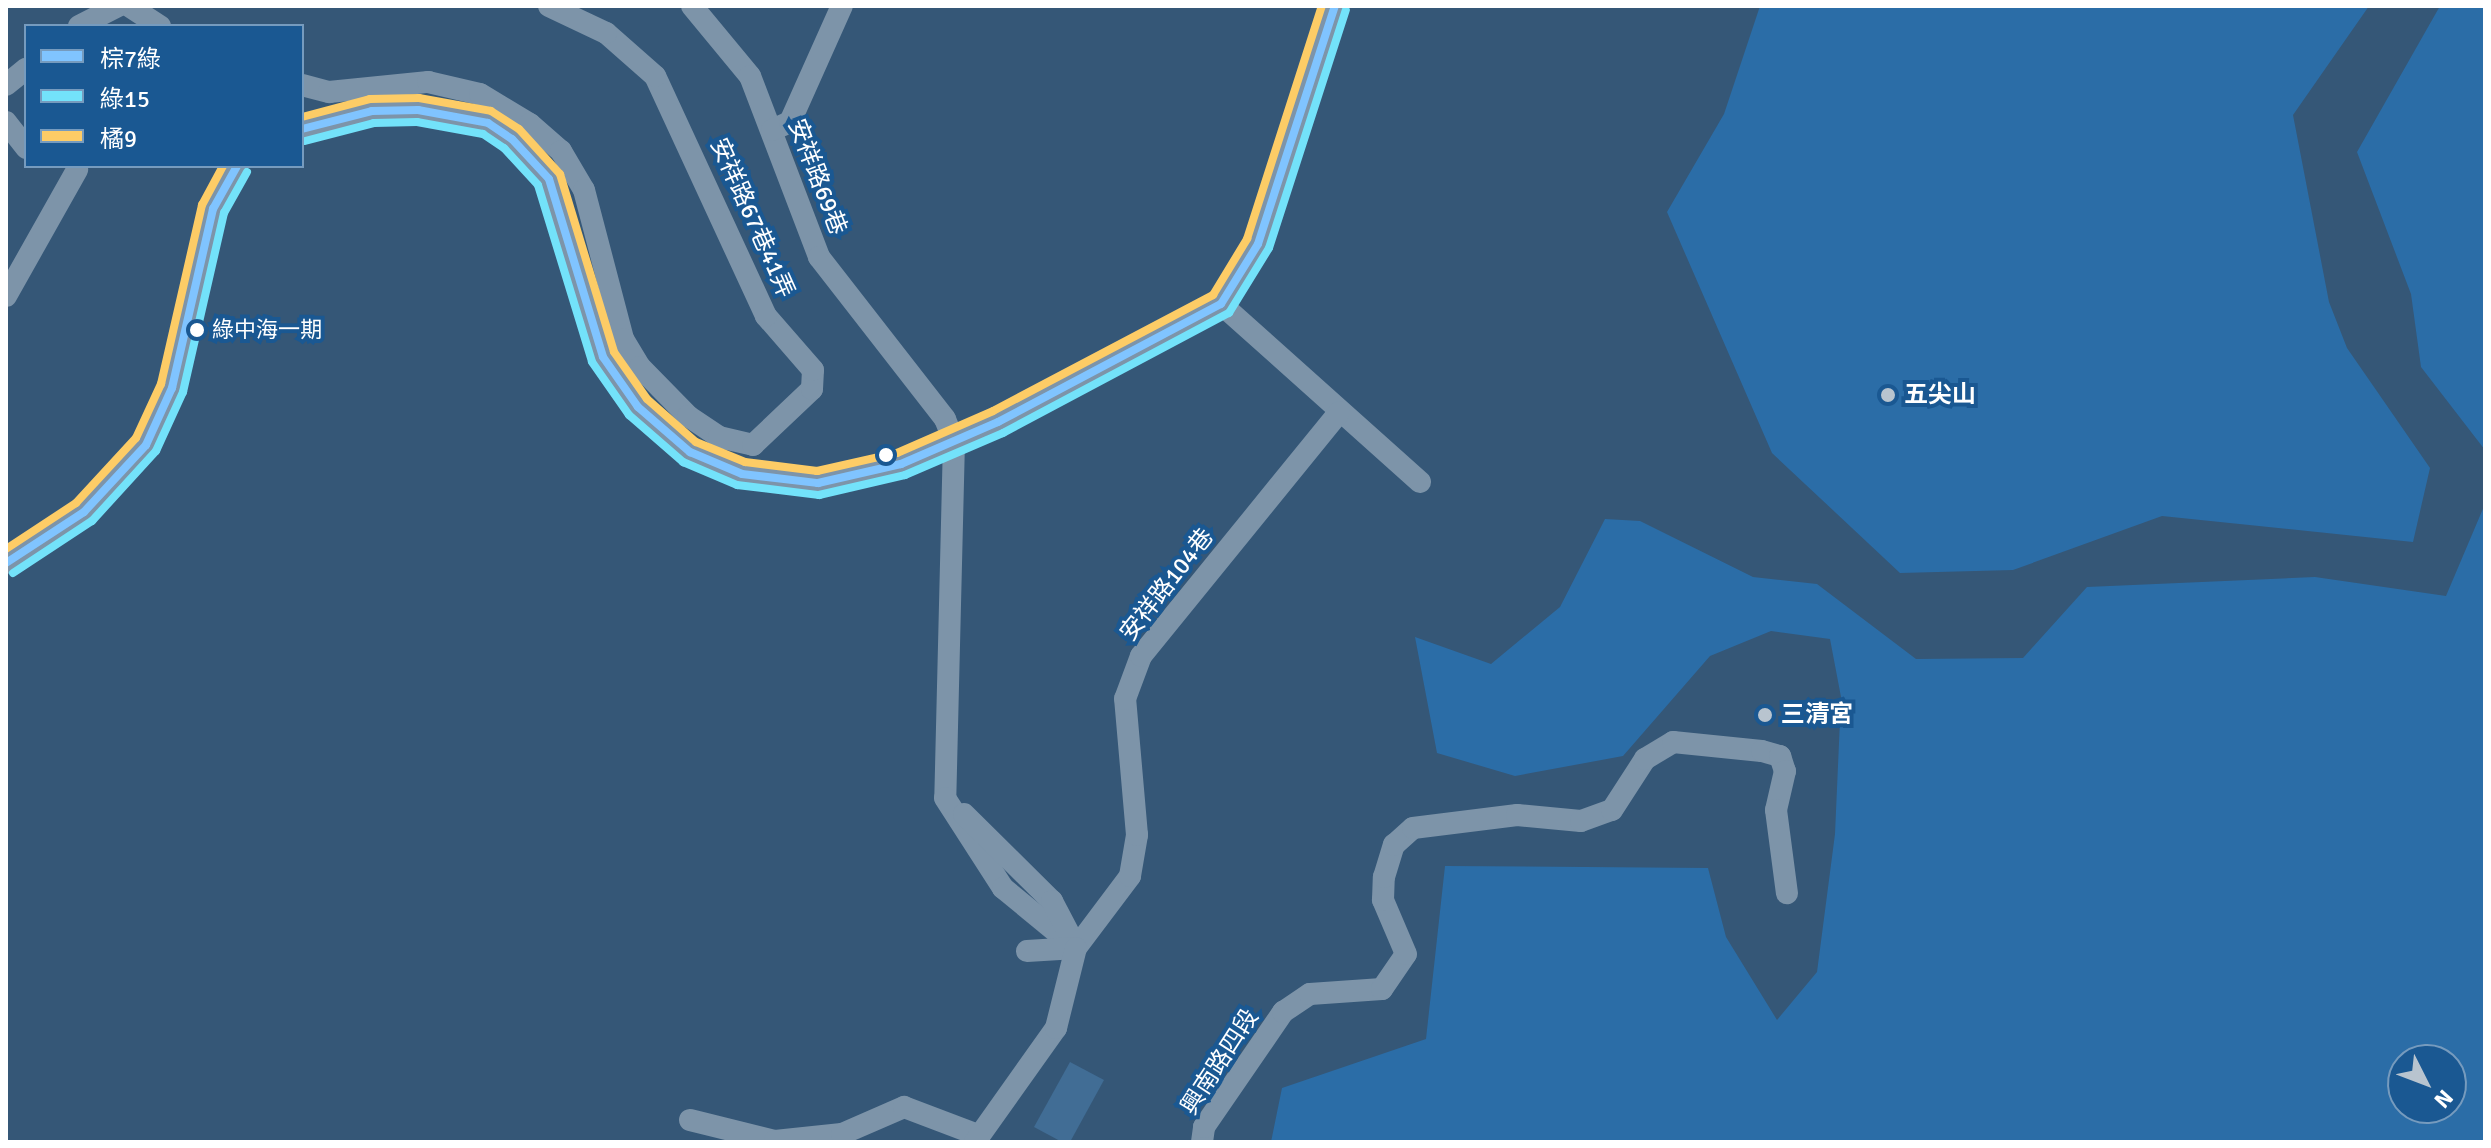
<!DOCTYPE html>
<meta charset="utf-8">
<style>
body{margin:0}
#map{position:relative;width:2491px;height:1148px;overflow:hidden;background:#355777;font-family:Signika,"Noto Sans TC",sans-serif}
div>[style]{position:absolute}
.green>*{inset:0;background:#2b6da7}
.water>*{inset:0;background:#416d95}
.minor>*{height:22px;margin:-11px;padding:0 11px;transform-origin:11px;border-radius:11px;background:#7d94a9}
.bus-1>*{height:8px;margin:-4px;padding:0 4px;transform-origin:4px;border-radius:4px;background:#80c4ff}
.bus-2>*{height:8px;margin:-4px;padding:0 4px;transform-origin:4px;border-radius:4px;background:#73e2fa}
.bus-3>*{height:8px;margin:-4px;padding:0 4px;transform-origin:4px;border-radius:4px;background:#fdcc66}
.dots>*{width:22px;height:22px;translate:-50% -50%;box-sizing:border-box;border:4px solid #1a5892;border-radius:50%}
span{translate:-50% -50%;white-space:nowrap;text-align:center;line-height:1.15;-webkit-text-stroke:8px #1a5892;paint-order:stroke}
.bus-label{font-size:22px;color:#fff}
.left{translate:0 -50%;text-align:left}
.street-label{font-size:24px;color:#fff}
.poi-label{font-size:24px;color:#fff;font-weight:700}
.frame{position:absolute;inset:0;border:8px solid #fff;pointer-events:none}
.legend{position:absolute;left:24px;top:24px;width:280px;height:144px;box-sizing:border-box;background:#1a5892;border:2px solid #769bbe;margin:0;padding:10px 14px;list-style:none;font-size:24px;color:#fff}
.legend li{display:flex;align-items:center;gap:16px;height:40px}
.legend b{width:40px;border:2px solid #769bbe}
.north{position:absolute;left:2387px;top:1044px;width:80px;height:80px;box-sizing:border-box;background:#1a5892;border:2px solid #769bbe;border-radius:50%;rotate:132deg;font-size:22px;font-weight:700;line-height:32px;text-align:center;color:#fff}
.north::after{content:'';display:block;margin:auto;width:28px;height:36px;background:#b8c4cf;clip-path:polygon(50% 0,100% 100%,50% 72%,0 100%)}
</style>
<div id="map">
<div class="green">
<div style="clip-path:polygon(1760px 6px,2369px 6px,2293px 115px,2329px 302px,2347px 348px,2430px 468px,2413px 542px,2162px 516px,2013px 570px,1900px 573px,1772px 453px,1667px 212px,1724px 114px)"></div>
<div style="clip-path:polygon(2440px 6px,2485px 6px,2485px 450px,2421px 367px,2411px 294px,2357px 152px)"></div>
<div style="clip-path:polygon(evenodd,2485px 504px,2485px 1142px,1271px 1142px,1282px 1088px,1426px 1039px,1445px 866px,1708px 868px,1726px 937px,1777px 1020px,1817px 972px,1835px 834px,1841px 697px,1830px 639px,1771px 631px,1710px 656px,1623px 756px,1515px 776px,1437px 753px,1415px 637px,1491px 664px,1560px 607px,1605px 519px,1640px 521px,1753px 577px,1817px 584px,1916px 659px,2023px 658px,2087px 587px,2315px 577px,2446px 596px,2485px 504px,2403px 1060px,2451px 1060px,2451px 1108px,2403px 1108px,2403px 1060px)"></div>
</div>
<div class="water">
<div style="clip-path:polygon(1070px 1062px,1104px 1080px,1070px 1142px,1062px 1142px,1034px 1127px)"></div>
</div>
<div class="minor">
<div style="left:129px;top:6px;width:37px;rotate:33deg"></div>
<div style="left:692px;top:6px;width:91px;rotate:50.4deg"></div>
<div style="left:750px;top:76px;width:194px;rotate:69.1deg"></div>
<div style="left:819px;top:257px;width:205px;rotate:52.1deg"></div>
<div style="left:945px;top:419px;width:24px;rotate:68deg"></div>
<div style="left:954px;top:441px;width:357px;rotate:91.4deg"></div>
<div style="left:945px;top:798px;width:107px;rotate:57.2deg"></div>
<div style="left:1003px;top:888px;width:94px;rotate:39.4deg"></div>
<div style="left:79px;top:26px;width:44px;rotate:-27.1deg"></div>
<div style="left:6px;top:85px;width:26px;rotate:-39deg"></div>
<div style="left:302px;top:85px;width:28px;rotate:15deg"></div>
<div style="left:329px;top:92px;width:100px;rotate:-5.8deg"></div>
<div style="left:428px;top:82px;width:53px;rotate:13deg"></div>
<div style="left:480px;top:94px;width:58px;rotate:31deg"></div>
<div style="left:530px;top:124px;width:41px;rotate:41.1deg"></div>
<div style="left:561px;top:151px;width:45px;rotate:59.5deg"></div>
<div style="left:584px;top:190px;width:154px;rotate:75.3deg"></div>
<div style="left:623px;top:339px;width:33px;rotate:59deg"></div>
<div style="left:640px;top:367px;width:69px;rotate:45.6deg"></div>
<div style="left:688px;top:416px;width:37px;rotate:34deg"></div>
<div style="left:719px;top:437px;width:35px;rotate:13deg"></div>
<div style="left:753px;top:445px;width:81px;rotate:-43.5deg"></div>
<div style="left:812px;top:389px;width:19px;rotate:-87deg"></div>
<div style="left:813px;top:370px;width:72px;rotate:-131deg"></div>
<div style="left:766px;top:316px;width:264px;rotate:-114.8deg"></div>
<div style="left:655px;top:76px;width:65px;rotate:-138.7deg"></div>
<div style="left:606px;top:33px;width:63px;rotate:-154.7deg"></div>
<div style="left:6px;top:122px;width:33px;rotate:52deg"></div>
<div style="left:302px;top:129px;width:72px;rotate:-14.4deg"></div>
<div style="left:372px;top:111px;width:46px;rotate:-1.2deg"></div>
<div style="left:418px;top:110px;width:71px;rotate:10.5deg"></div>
<div style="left:488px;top:123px;width:29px;rotate:34deg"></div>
<div style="left:512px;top:139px;width:54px;rotate:47.2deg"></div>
<div style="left:549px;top:179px;width:186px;rotate:73.1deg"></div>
<div style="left:603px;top:357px;width:61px;rotate:55deg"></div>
<div style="left:638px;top:407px;width:69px;rotate:40.9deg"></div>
<div style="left:690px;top:452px;width:56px;rotate:22.9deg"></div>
<div style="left:742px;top:474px;width:77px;rotate:6.8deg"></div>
<div style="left:818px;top:483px;width:85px;rotate:-12.9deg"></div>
<div style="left:901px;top:464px;width:106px;rotate:-23.4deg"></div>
<div style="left:998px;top:422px;width:252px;rotate:-27.9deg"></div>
<div style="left:1221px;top:304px;width:70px;rotate:-58.3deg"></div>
<div style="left:1258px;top:244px;width:250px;rotate:-72.1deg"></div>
<div style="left:772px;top:130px;width:20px;rotate:-24deg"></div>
<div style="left:790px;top:122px;width:127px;rotate:-65.9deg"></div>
<div style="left:6px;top:296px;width:145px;rotate:-60.6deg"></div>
<div style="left:1221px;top:304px;width:267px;rotate:41.8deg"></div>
<div style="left:6px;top:563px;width:93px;rotate:-33.2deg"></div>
<div style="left:84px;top:512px;width:91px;rotate:-47.2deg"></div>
<div style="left:146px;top:445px;width:63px;rotate:-65.5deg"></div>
<div style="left:172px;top:388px;width:184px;rotate:-77.1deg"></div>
<div style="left:213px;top:209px;width:49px;rotate:-60.8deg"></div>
<div style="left:964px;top:814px;width:124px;rotate:44.7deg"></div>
<div style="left:1052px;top:901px;width:50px;rotate:62.4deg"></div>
<div style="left:1076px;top:948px;width:90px;rotate:-53.1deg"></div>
<div style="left:1130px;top:876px;width:42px;rotate:-80.3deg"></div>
<div style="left:1137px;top:835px;width:137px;rotate:-95deg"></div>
<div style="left:1125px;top:699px;width:46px;rotate:-69.6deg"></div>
<div style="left:1141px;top:656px;width:314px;rotate:-50.9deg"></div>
<div style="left:1027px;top:951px;width:49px;rotate:-3.5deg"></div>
<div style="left:690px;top:1120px;width:88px;rotate:13.9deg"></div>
<div style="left:775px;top:1141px;width:67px;rotate:-6deg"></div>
<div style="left:842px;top:1134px;width:68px;rotate:-23.5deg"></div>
<div style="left:904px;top:1107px;width:79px;rotate:20.7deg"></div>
<div style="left:975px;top:1142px;width:140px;rotate:-54.6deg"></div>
<div style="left:1056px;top:1028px;width:82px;rotate:-76deg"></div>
<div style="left:1202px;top:1142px;width:15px;rotate:-82deg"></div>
<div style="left:1204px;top:1127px;width:140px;rotate:-55.5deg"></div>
<div style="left:1283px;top:1012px;width:32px;rotate:-34deg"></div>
<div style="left:1310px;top:994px;width:72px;rotate:-4deg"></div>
<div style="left:1382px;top:989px;width:42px;rotate:-55.6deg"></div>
<div style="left:1406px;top:954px;width:59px;rotate:-113.1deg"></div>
<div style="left:1383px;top:900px;width:23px;rotate:-88deg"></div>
<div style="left:1384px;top:877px;width:34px;rotate:-73deg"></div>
<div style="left:1394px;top:845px;width:25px;rotate:-42deg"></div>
<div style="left:1413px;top:828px;width:105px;rotate:-7.1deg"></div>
<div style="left:1517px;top:815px;width:64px;rotate:5.4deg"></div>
<div style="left:1581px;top:821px;width:33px;rotate:-20deg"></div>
<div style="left:1612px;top:810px;width:61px;rotate:-57.1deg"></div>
<div style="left:1645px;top:759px;width:33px;rotate:-31deg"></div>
<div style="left:1673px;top:742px;width:89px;rotate:5.8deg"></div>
<div style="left:1762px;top:751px;width:19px;rotate:16deg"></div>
<div style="left:1780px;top:756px;width:16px;rotate:72deg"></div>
<div style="left:1785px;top:771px;width:40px;rotate:103deg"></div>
<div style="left:1776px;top:810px;width:84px;rotate:82.5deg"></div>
</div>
<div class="bus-1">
<div style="left:302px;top:129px;width:72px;rotate:-14.4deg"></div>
<div style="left:372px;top:111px;width:46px;rotate:-1.2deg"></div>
<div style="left:418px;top:110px;width:71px;rotate:10.5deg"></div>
<div style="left:488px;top:123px;width:29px;rotate:34deg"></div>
<div style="left:512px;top:139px;width:54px;rotate:47.2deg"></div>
<div style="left:549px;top:179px;width:186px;rotate:73.1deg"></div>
<div style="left:603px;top:357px;width:61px;rotate:55deg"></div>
<div style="left:638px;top:407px;width:69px;rotate:40.9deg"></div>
<div style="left:690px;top:452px;width:56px;rotate:22.9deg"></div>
<div style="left:742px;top:474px;width:77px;rotate:6.8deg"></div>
<div style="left:818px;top:483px;width:85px;rotate:-12.9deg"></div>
<div style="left:901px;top:464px;width:106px;rotate:-23.4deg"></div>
<div style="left:998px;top:422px;width:252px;rotate:-27.9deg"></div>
<div style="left:1221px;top:304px;width:70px;rotate:-58.3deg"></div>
<div style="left:1258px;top:244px;width:250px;rotate:-72.1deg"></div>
<div style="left:6px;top:563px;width:93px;rotate:-33.2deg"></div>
<div style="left:84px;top:512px;width:91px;rotate:-47.2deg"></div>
<div style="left:146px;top:445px;width:63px;rotate:-65.5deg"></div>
<div style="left:172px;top:388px;width:184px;rotate:-77.1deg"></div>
<div style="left:213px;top:209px;width:49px;rotate:-60.8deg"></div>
</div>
<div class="bus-2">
<div style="left:305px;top:141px;width:71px;rotate:-14.6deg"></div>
<div style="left:374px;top:123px;width:43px;rotate:-1.3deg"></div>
<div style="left:417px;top:122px;width:67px;rotate:10.3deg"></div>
<div style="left:483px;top:134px;width:25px;rotate:34deg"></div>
<div style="left:504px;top:148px;width:50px;rotate:47.4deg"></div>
<div style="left:538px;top:185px;width:185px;rotate:73deg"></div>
<div style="left:592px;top:362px;width:65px;rotate:55.1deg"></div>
<div style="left:629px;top:415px;width:72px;rotate:41deg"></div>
<div style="left:683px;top:462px;width:59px;rotate:23.1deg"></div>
<div style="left:737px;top:485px;width:83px;rotate:7deg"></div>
<div style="left:819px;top:495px;width:88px;rotate:-13.1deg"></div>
<div style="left:905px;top:475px;width:107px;rotate:-23.2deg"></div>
<div style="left:1003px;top:433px;width:256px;rotate:-28deg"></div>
<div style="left:1229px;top:313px;width:76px;rotate:-58.4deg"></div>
<div style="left:1269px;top:248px;width:250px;rotate:-72.1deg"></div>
<div style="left:13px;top:573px;width:95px;rotate:-33.4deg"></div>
<div style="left:92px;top:521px;width:95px;rotate:-47.6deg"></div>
<div style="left:156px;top:451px;width:65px;rotate:-65.4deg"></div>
<div style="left:183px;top:392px;width:184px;rotate:-77.1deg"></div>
<div style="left:224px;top:213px;width:47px;rotate:-60.7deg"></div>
</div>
<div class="bus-3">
<div style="left:302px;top:117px;width:70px;rotate:-14.8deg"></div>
<div style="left:370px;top:99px;width:49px;rotate:-1.2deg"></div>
<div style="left:419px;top:98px;width:73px;rotate:10.2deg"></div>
<div style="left:491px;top:111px;width:33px;rotate:33deg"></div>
<div style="left:519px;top:129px;width:61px;rotate:47.7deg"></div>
<div style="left:560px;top:174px;width:186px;rotate:73.1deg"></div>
<div style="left:614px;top:352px;width:57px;rotate:54.9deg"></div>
<div style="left:647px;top:399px;width:65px;rotate:41.3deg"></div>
<div style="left:696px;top:442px;width:53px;rotate:22.2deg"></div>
<div style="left:745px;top:462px;width:73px;rotate:7.1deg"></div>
<div style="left:817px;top:471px;width:82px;rotate:-12.7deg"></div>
<div style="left:897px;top:453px;width:105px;rotate:-23.6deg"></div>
<div style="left:993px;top:411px;width:249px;rotate:-27.8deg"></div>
<div style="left:1213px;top:295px;width:66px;rotate:-58.7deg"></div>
<div style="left:1247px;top:239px;width:245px;rotate:-72.2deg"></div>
<div style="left:6px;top:549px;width:84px;rotate:-33.3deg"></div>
<div style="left:76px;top:503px;width:88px;rotate:-47.3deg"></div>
<div style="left:136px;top:438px;width:60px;rotate:-65.2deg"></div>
<div style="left:161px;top:384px;width:184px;rotate:-77.1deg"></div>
<div style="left:202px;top:205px;width:44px;rotate:-61.7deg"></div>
</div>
<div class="dots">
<div style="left:197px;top:330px;background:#fff"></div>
<div style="left:1888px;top:395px;background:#b8c4cf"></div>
<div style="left:886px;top:455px;background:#fff"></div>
<div style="left:1765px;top:715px;background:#b8c4cf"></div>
</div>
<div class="bus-label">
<span class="left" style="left:212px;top:330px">綠中海一期</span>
</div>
<div class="street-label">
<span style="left:817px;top:177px;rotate:69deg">安祥路69巷</span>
<span style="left:752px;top:218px;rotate:66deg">安祥路67巷41弄</span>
<span style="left:1167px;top:585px;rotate:-52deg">安祥路104巷</span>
<span style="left:1220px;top:1062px;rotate:-57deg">興南路四段</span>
</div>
<div class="poi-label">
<span class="left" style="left:1904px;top:395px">五尖山</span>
<span class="left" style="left:1781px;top:715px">三清宮</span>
</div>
<div class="frame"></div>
<ul class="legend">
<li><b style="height:10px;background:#80c4ff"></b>棕7綠</li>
<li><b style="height:10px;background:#73e2fa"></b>綠15</li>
<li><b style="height:10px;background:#fdcc66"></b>橘9</li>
</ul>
<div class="north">N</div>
</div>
